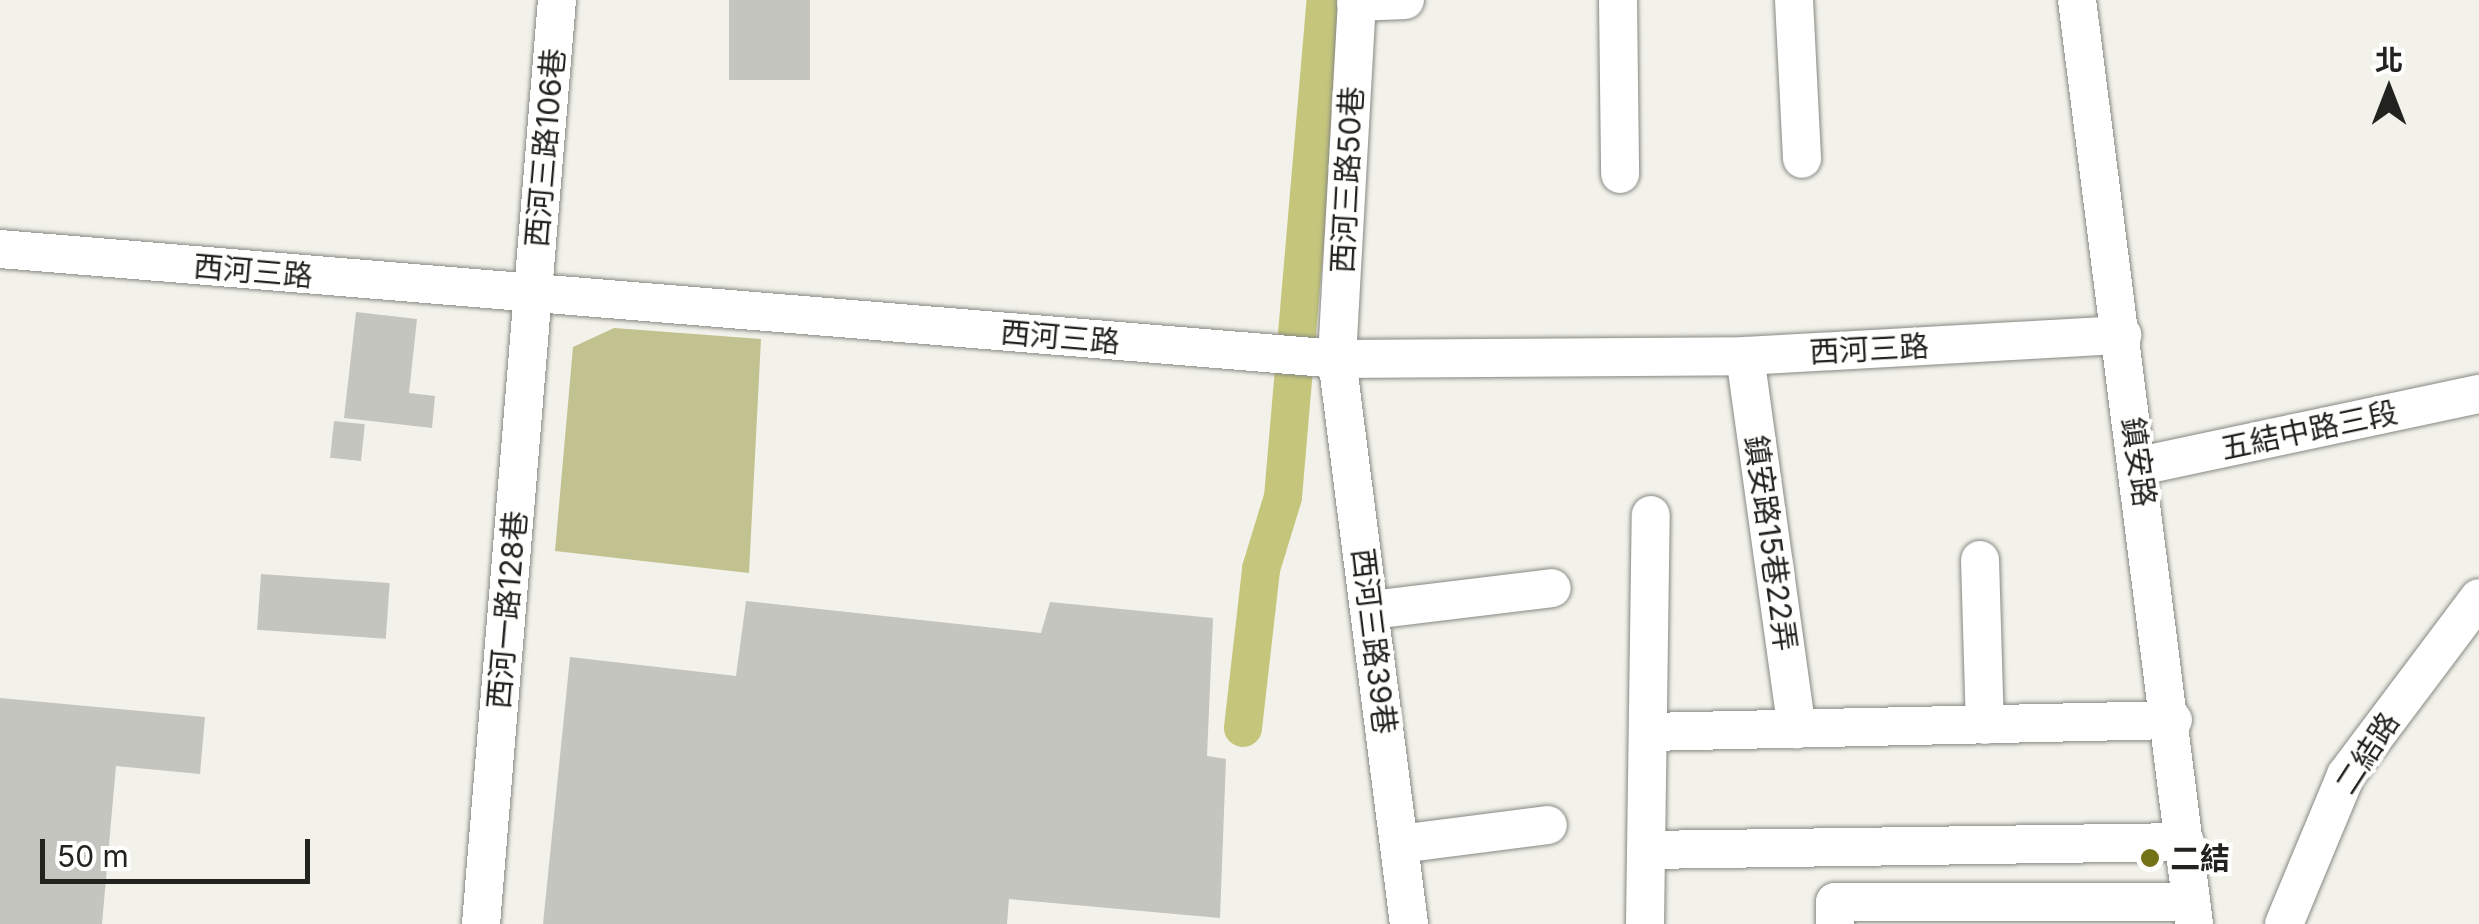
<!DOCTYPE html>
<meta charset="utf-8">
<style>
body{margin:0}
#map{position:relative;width:2479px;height:924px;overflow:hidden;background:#f2f2eb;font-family:Inter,"Noto Sans TC",sans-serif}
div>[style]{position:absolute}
.green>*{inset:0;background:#c1c290}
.canal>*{height:38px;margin:-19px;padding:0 19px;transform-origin:19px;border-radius:19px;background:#c5c67c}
.building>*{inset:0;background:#c5c5bf;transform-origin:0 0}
.roads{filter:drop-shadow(0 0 2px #878882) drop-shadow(0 0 2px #878882)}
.minor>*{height:38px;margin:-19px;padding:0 19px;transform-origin:19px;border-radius:19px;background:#fff}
.dots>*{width:28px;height:28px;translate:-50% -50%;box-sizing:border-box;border:5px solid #fffffe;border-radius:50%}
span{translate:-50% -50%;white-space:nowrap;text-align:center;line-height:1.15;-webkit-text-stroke:8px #fffffe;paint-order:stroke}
.street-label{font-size:30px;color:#22221f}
.poi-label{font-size:30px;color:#22221f;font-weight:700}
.left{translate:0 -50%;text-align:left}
.north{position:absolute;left:2339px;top:40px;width:100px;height:100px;-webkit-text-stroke:8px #fffffe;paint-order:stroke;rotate:0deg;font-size:28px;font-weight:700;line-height:40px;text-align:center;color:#22221f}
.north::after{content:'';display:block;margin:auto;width:35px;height:45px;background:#22221f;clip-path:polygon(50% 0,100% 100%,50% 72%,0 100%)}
.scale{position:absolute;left:40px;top:839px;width:270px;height:45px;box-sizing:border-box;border:5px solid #22221f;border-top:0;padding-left:12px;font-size:30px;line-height:35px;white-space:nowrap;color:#22221f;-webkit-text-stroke:8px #fffffe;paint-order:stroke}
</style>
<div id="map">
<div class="green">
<div style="clip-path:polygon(614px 328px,761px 339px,749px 573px,555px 551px,573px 347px)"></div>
</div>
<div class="canal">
<div style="left:1243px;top:728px;width:160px;rotate:-83.5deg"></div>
<div style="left:1261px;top:569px;width:75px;rotate:-73deg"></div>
<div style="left:1283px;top:497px;width:499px;rotate:-85.1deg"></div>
</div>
<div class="building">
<div style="left:729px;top:0;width:81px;height:80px"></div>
<div style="clip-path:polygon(356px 312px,417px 319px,409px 393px,435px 396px,432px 428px,344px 418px)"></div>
<div style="left:334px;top:421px;width:31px;height:37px;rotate:6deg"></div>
<div style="left:261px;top:574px;width:129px;height:56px;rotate:4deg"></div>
<div style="clip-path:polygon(746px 601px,1041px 633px,1050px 602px,1213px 618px,1207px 756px,1226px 759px,1220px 918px,1009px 899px,1007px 924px,543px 924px,570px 657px,736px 676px)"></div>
<div style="clip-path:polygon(0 698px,205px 717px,200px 774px,116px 766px,102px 924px,0 924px)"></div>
</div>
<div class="roads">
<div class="minor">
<div style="left:1357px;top:0;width:360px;rotate:93.2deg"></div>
<div style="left:1337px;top:359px;width:570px;rotate:82.74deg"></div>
<div style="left:1618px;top:0;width:174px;rotate:89.3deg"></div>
<div style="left:1794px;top:0;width:159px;rotate:87.1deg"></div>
<div style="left:2077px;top:0;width:931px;rotate:82.78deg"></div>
<div style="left:1356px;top:2px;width:49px;rotate:-2.3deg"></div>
<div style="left:0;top:249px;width:1342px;rotate:4.7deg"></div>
<div style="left:1337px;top:359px;width:408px;rotate:-0.4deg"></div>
<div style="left:1745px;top:356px;width:378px;rotate:-3.2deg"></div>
<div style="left:1745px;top:356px;width:377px;rotate:82.1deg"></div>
<div style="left:2140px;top:466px;width:347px;rotate:-12deg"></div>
<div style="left:1980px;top:560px;width:165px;rotate:88.3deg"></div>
<div style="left:1371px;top:610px;width:182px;rotate:-6.9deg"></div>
<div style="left:1648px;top:732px;width:525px;rotate:-1.31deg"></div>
<div style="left:1400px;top:844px;width:149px;rotate:-7.3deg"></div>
<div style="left:1646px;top:850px;width:539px;rotate:-0.85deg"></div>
<div style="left:481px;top:924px;width:927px;rotate:-85.3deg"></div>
<div style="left:1645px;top:924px;width:409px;rotate:-89.2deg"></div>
<div style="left:1835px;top:924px;width:22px;rotate:-90deg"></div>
<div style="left:1835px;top:902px;width:356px"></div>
<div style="left:2284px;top:924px;width:161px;rotate:-67.4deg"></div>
<div style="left:2346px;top:775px;width:221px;rotate:-53.1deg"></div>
</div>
</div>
<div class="dots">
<div style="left:2150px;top:858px;background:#737216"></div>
</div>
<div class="street-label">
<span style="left:545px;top:148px;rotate:-85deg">西河三路106巷</span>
<span style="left:1347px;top:180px;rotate:-87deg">西河三路50巷</span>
<span style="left:253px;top:271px;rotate:5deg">西河三路</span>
<span style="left:1060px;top:337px;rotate:5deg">西河三路</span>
<span style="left:1869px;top:349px;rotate:-3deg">西河三路</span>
<span style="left:2309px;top:430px;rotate:-12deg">五結中路三段</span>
<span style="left:2139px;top:462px;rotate:82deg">鎮安路</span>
<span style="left:1771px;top:543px;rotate:82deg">鎮安路15巷22弄</span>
<span style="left:507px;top:610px;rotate:-85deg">西河一路128巷</span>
<span style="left:1374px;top:641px;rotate:83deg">西河三路39巷</span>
<span style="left:2367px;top:753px;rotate:-57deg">二結路</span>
</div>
<div class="poi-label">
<span class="left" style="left:2170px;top:858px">二結</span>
</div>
<div class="north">北</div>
<div class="scale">50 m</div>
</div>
